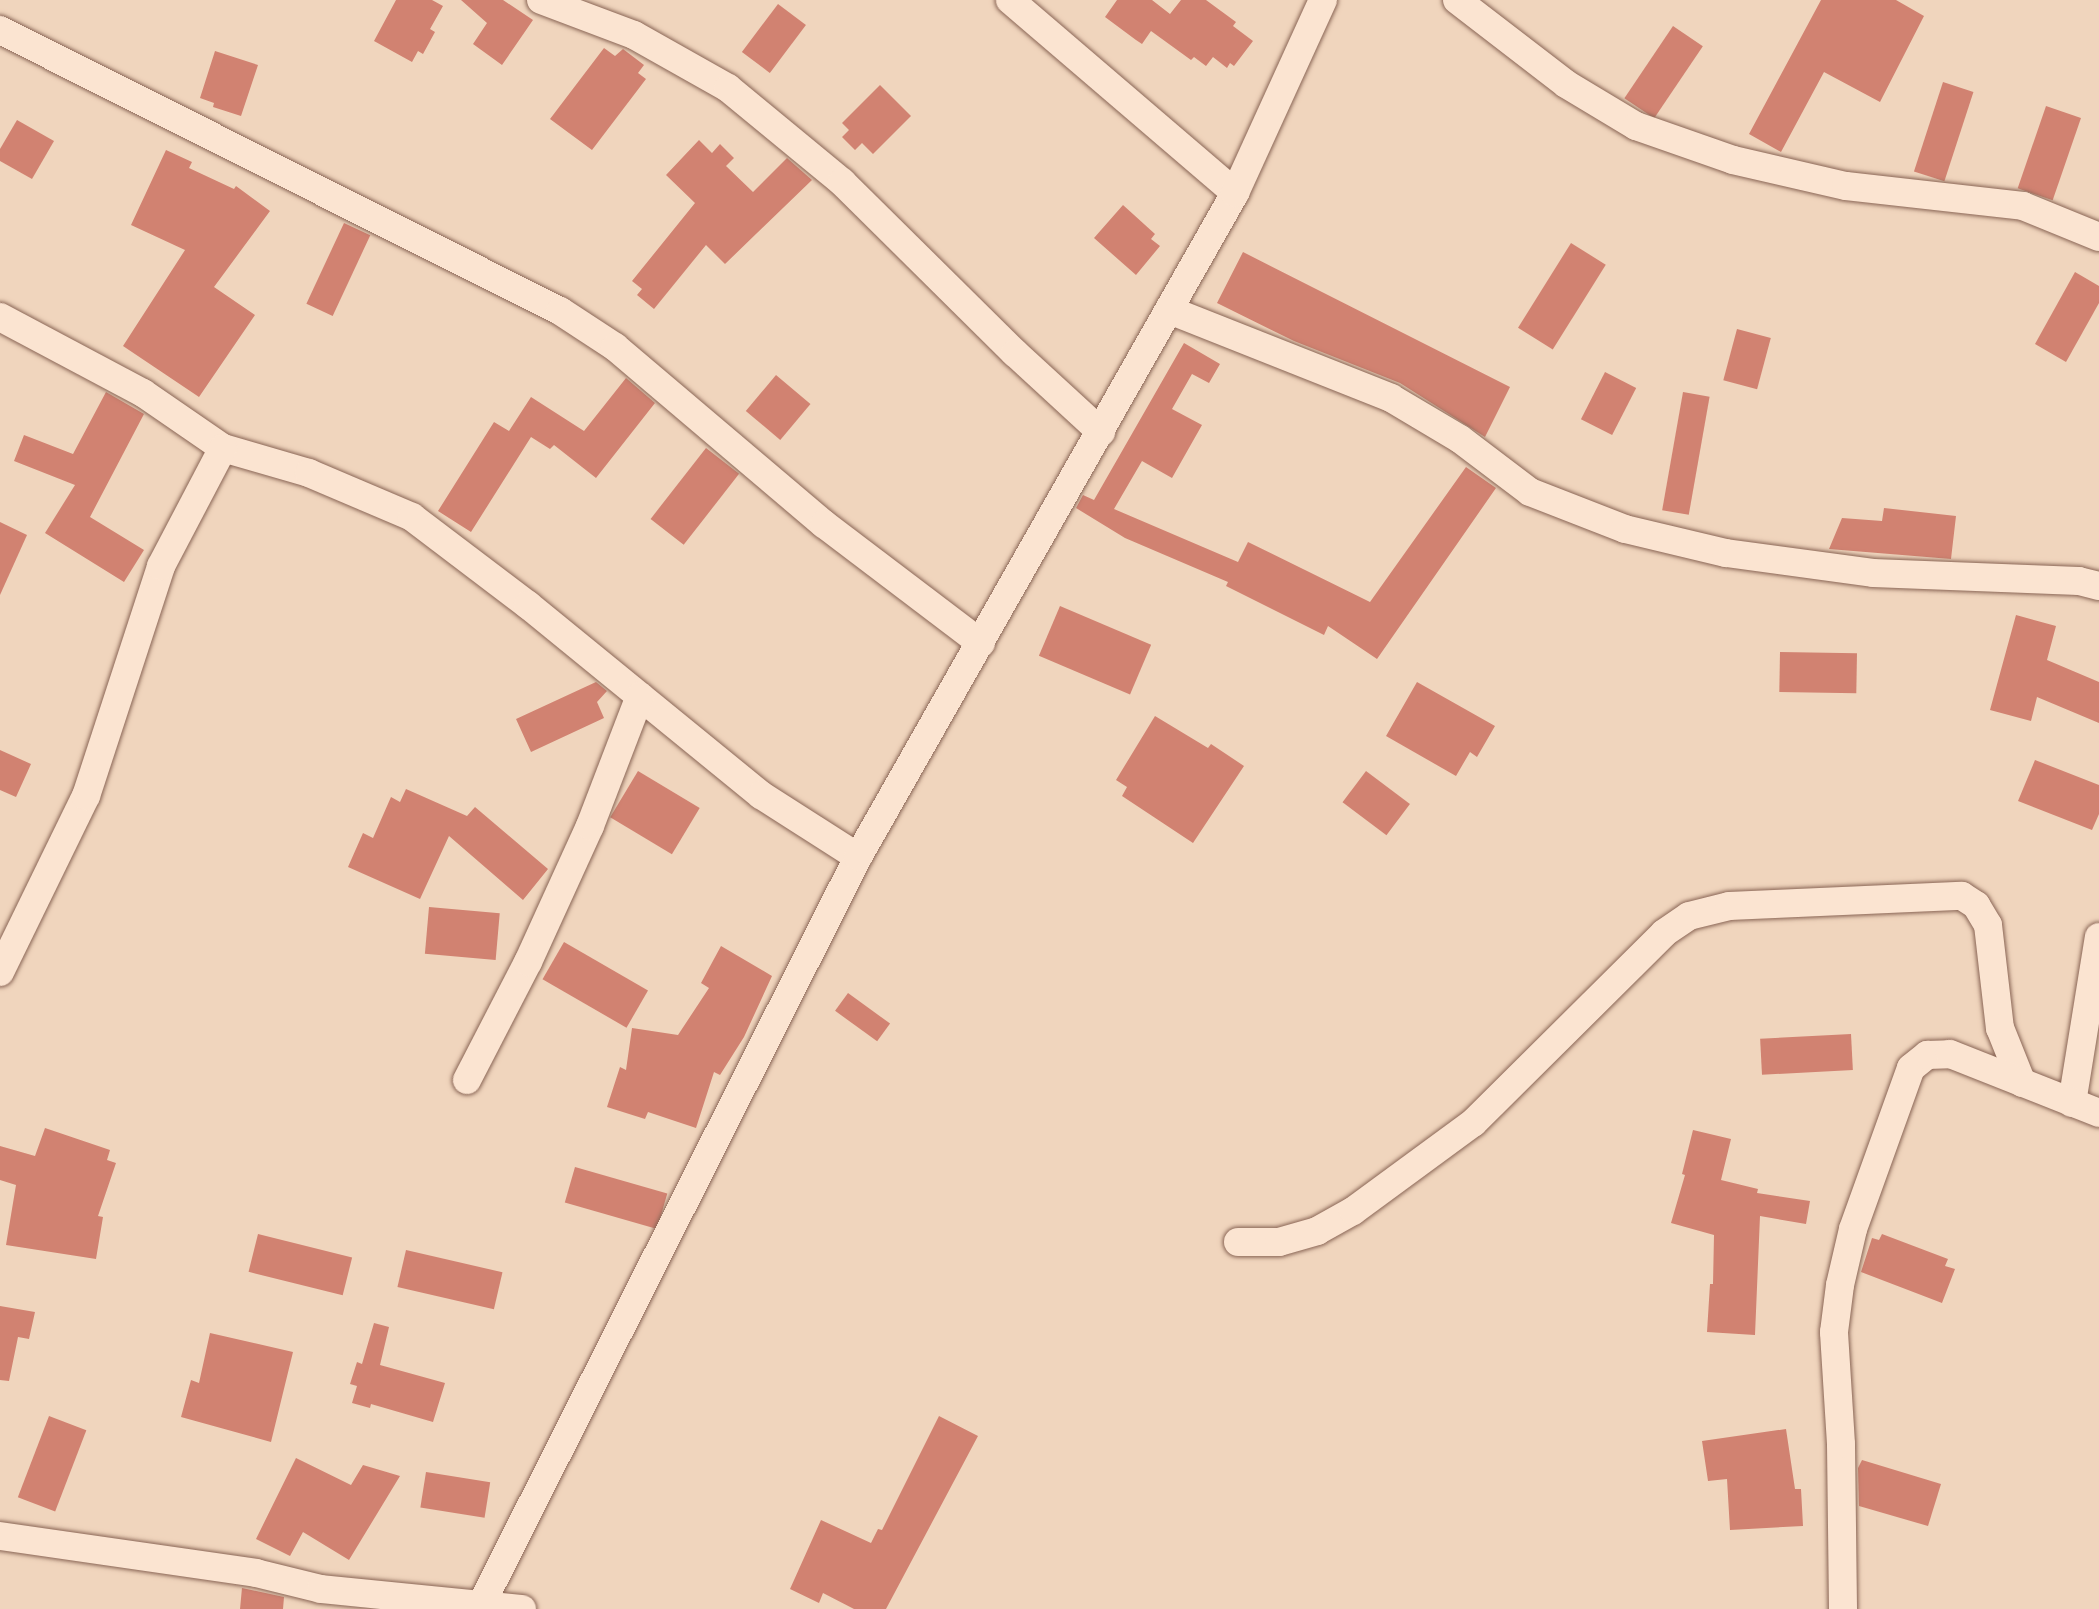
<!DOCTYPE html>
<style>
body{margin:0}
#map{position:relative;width:2099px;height:1609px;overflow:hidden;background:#f0d5bd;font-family:"Noto Serif",serif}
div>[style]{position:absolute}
.building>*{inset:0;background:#d18271;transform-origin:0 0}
.roads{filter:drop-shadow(0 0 2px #896555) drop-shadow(0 0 2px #896555)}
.minor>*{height:28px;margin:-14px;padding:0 14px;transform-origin:14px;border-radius:14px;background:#fbe4d1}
span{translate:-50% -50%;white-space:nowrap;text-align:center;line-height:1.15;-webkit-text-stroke:7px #f7e1cd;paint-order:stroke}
</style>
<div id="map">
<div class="building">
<div style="clip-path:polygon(396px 0,432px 0,443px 6px,430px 29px,435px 32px,423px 54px,418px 51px,412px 62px,374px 41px)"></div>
<div style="clip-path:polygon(461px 0,503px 0,533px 20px,502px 65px,473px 44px,487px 23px)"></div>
<div style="clip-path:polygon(1117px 0,1152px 0,1170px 14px,1181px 0,1206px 0,1236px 22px,1233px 26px,1253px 41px,1234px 66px,1230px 63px,1227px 68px,1213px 57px,1206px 66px,1194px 57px,1191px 60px,1151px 31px,1142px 44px,1136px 40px,1105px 17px)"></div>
<div style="clip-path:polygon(1821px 0,1896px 0,1924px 16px,1880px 102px,1824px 72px,1781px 152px,1749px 134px)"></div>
<div style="left:778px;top:4px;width:35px;height:60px;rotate:37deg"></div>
<div style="left:1673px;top:26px;width:36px;height:87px;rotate:34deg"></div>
<div style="clip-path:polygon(604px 48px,615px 56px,623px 49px,644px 65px,638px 73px,646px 79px,592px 150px,550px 119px)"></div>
<div style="clip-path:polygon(215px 51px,258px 65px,241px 116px,213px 107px,214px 103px,200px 98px)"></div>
<div style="left:1943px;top:82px;width:32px;height:94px;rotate:18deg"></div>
<div style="clip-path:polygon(880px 85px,911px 116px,873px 154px,862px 143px,855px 150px,842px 137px,849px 130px,842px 123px)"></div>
<div style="left:2046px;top:106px;width:37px;height:87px;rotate:19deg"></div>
<div style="clip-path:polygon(17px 120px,54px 141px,32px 179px,0 161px,0 149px)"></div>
<div style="clip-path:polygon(699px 140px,712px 153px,720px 144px,734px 158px,726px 166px,753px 192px,787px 158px,812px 180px,725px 264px,706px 245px,654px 309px,637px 295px,642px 289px,632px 281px,695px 203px,666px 175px)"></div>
<div style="clip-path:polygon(166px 150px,192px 162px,189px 168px,234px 189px,236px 186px,270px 211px,214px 287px,255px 315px,199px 397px,123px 346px,185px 250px,131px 225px)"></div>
<div style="clip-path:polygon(1123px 205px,1155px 234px,1151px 239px,1160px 246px,1136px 275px,1094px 238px)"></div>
<div style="left:344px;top:223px;width:29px;height:89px;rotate:25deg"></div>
<div style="left:1571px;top:243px;width:41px;height:100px;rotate:32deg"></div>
<div style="clip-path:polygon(1243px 252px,1510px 387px,1485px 437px,1400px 383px,1294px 341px,1217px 303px)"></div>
<div style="clip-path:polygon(2075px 272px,2099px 286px,2099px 303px,2066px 362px,2035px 344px)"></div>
<div style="left:1737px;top:329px;width:35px;height:53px;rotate:15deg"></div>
<div style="clip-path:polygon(1184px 343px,1220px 364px,1209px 383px,1192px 374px,1172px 409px,1202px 425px,1172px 478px,1142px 461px,1114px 509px,1238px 562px,1248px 542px,1370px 602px,1466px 467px,1496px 488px,1377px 659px,1328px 626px,1324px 635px,1226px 586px,1228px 582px,1125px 538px,1076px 508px,1083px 495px,1094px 500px)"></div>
<div style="left:1605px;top:372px;width:35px;height:53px;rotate:27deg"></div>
<div style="left:776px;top:375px;width:45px;height:47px;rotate:40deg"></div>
<div style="clip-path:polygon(626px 378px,655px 403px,596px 478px,554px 445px,550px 449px,531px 437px,471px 532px,438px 511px,494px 422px,509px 431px,531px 397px,584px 431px)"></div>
<div style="clip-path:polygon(106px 392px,144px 414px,90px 517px,144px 550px,124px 582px,45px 533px,75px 485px,14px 461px,24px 435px,73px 454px)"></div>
<div style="left:1683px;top:392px;width:27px;height:120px;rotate:10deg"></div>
<div style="left:706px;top:448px;width:42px;height:90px;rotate:38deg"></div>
<div style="clip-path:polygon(1884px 508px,1956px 516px,1951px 559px,1829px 549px,1842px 518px,1882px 521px)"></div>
<div style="clip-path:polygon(0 522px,27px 535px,0 595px)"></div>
<div style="left:1060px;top:606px;width:99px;height:54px;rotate:23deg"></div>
<div style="clip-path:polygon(2016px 615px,2056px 626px,2047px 660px,2099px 682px,2099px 723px,2037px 697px,2031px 721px,1990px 710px)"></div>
<div style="left:1780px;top:652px;width:77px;height:40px;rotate:1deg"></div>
<div style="clip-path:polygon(596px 682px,607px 691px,597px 702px,604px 718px,531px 752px,516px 719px)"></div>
<div style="clip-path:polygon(1417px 682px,1495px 726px,1477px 757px,1470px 752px,1456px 776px,1386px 736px)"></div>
<div style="clip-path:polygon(1155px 716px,1208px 748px,1211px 744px,1244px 766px,1193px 843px,1122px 796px,1127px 787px,1116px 780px)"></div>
<div style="clip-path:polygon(0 750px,31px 764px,16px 797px,0 790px)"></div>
<div style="clip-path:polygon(2035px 760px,2099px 785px,2099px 814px,2092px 830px,2018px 801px)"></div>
<div style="left:638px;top:771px;width:72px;height:54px;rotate:31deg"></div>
<div style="left:1366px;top:771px;width:55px;height:39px;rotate:37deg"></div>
<div style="clip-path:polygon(406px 789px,467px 816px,475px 807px,548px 869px,523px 900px,449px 836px,420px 899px,348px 867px,363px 833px,373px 838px,391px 797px,400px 802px)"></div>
<div style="left:429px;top:907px;width:71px;height:47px;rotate:5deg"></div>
<div style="left:564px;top:942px;width:97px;height:43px;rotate:30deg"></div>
<div style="clip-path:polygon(721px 946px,772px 976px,744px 1037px,720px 1075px,714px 1072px,696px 1128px,648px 1112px,645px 1119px,607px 1107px,620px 1067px,626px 1070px,632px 1028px,678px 1035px,709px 988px,701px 983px)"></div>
<div style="left:848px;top:993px;width:52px;height:22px;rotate:36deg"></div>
<div style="left:1851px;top:1034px;width:36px;height:91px;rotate:87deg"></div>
<div style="clip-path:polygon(45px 1128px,110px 1150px,107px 1160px,116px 1163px,98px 1216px,103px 1217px,96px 1259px,6px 1245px,16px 1185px,0 1180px,0 1146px,35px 1156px)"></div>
<div style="clip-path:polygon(1693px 1130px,1731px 1139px,1721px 1180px,1758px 1189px,1757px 1193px,1810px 1201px,1806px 1224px,1760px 1216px,1755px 1335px,1707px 1332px,1710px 1284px,1713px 1284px,1714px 1235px,1671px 1223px,1685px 1175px,1682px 1174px)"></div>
<div style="left:575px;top:1167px;width:96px;height:37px;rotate:16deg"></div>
<div style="left:258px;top:1234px;width:97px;height:39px;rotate:14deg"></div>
<div style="clip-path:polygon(1882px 1234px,1948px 1259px,1945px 1266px,1955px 1269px,1942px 1303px,1861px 1272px,1872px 1238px,1879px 1240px)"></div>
<div style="left:406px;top:1250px;width:99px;height:38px;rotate:13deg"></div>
<div style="clip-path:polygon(0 1306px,35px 1312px,29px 1339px,18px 1337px,9px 1381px,0 1380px)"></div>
<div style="clip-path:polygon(374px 1323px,389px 1327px,380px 1365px,445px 1383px,433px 1422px,371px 1404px,370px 1408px,352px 1403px,357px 1386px,350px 1384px,357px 1362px,362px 1364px)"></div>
<div style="clip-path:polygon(210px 1333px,293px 1352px,271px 1442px,181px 1417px,191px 1380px,199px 1383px)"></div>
<div style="left:49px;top:1416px;width:40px;height:87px;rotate:21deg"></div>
<div style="clip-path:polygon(939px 1416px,978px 1436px,886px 1609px,854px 1609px,823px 1593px,819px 1603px,790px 1589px,821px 1520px,871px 1543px,878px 1529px,882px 1530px)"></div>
<div style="clip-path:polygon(1786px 1429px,1795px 1489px,1801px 1489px,1803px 1526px,1730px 1530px,1727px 1479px,1708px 1481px,1702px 1441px)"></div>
<div style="clip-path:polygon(296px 1458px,351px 1485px,363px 1465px,400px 1476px,349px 1560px,303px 1532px,290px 1556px,256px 1539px)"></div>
<div style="clip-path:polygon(1862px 1460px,1941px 1484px,1928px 1526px,1859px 1506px,1858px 1468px)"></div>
<div style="left:426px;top:1472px;width:65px;height:36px;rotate:9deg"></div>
<div style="clip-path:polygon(242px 1588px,284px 1597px,283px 1609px,240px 1609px)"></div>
</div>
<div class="roads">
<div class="minor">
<div style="left:541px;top:0;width:99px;rotate:20.6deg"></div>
<div style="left:634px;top:35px;width:108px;rotate:29.4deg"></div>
<div style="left:728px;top:88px;width:148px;rotate:39.5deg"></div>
<div style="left:842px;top:182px;width:243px;rotate:44.7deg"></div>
<div style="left:1015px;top:353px;width:117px;rotate:42.6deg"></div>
<div style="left:1010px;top:0;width:296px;rotate:40.6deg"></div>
<div style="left:1457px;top:0;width:138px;rotate:37.6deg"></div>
<div style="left:1566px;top:84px;width:82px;rotate:31deg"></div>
<div style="left:1636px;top:126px;width:103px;rotate:19.3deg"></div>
<div style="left:1733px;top:160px;width:116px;rotate:13deg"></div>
<div style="left:1846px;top:186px;width:178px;rotate:6.4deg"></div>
<div style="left:2023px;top:206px;width:82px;rotate:22.2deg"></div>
<div style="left:0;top:30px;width:627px;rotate:26.65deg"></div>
<div style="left:560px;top:311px;width:66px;rotate:33.2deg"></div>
<div style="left:615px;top:347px;width:274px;rotate:40.3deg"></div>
<div style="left:824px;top:524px;width:197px;rotate:37.2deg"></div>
<div style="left:1169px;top:310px;width:239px;rotate:21.6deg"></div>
<div style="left:1391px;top:398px;width:80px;rotate:30.7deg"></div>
<div style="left:1460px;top:439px;width:88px;rotate:37.1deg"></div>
<div style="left:1530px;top:492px;width:102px;rotate:21.3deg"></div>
<div style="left:1625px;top:529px;width:104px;rotate:13.4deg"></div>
<div style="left:1726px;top:553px;width:148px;rotate:7.7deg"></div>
<div style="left:1873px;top:573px;width:206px;rotate:2.2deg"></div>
<div style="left:2079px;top:581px;width:21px;rotate:14deg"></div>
<div style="left:0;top:317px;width:162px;rotate:28deg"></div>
<div style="left:143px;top:393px;width:97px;rotate:34.5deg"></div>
<div style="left:223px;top:448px;width:90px;rotate:16.2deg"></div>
<div style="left:309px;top:473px;width:112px;rotate:23.1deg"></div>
<div style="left:412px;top:517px;width:146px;rotate:37.2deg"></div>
<div style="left:528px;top:605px;width:301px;rotate:39.2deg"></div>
<div style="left:761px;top:795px;width:115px;rotate:32.6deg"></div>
<div style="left:0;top:972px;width:196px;rotate:-64deg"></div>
<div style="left:86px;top:796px;width:242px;rotate:-71.9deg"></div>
<div style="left:161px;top:566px;width:133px;rotate:-62.3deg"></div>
<div style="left:467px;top:1080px;width:133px;rotate:-62.7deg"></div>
<div style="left:528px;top:962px;width:149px;rotate:-65.5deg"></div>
<div style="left:590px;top:826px;width:139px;rotate:-69deg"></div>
<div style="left:2072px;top:1103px;width:168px;rotate:-80.8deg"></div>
<div style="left:1238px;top:1242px;width:41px"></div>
<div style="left:1279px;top:1242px;width:40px;rotate:-16deg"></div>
<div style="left:1317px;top:1231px;width:41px;rotate:-29.1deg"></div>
<div style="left:1353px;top:1211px;width:149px;rotate:-36.3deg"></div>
<div style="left:1473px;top:1123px;width:269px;rotate:-44.8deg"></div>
<div style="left:1664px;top:933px;width:30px;rotate:-34deg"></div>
<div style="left:1689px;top:916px;width:41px;rotate:-14deg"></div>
<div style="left:1729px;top:906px;width:233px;rotate:-2.5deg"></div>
<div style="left:1962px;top:896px;width:17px;rotate:33deg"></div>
<div style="left:1976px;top:905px;width:23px;rotate:59deg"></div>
<div style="left:1988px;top:925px;width:104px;rotate:83.4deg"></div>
<div style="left:2000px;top:1028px;width:59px;rotate:68.2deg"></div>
<div style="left:0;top:1536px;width:259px;rotate:8.2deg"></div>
<div style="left:256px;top:1573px;width:67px;rotate:13.8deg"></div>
<div style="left:321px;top:1589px;width:202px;rotate:5.7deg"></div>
<div style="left:479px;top:1609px;width:842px;rotate:-63.25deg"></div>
<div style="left:858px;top:857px;width:764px;rotate:-60.41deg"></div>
<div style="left:1235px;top:193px;width:212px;rotate:-65.5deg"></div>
<div style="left:1843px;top:1609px;width:165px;rotate:-90.7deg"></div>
<div style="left:1841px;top:1444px;width:112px;rotate:-93.6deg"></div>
<div style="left:1834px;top:1332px;width:47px;rotate:-82.7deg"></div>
<div style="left:1840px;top:1285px;width:57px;rotate:-76.9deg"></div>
<div style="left:1853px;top:1229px;width:171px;rotate:-70.2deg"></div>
<div style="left:1911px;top:1068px;width:21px;rotate:-39deg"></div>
<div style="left:1927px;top:1055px;width:23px;rotate:-2deg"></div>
<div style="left:1950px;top:1054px;width:160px;rotate:21.6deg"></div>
</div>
</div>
</div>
